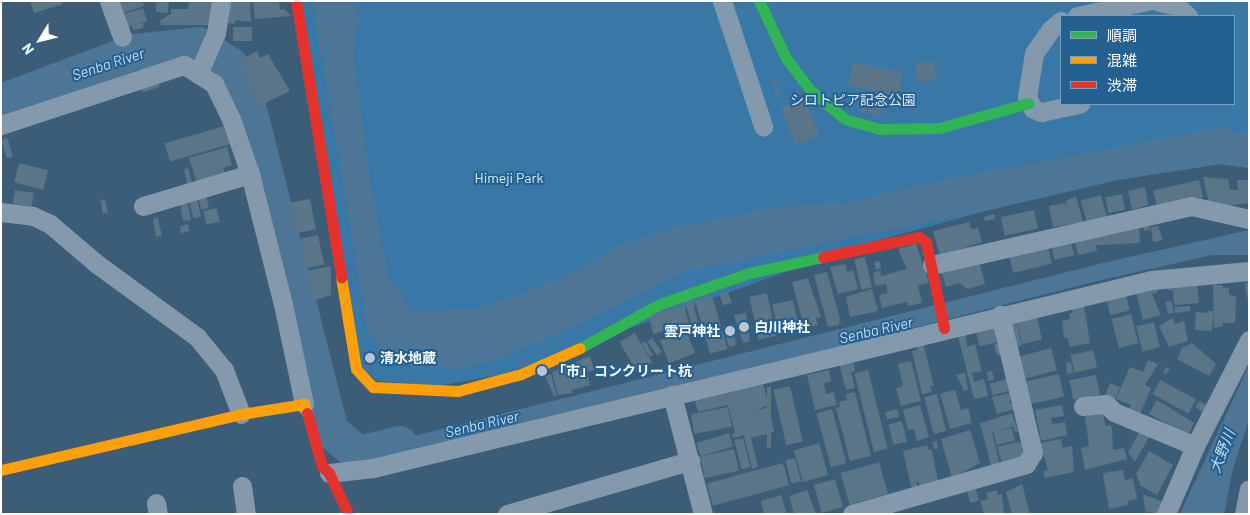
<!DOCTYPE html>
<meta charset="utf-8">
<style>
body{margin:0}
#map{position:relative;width:1250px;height:515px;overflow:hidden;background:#3c5d78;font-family:Barlow,"Noto Sans JP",sans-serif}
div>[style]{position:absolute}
.green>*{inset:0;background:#3977a6}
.water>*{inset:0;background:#4d7696}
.river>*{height:36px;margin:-18px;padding:0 18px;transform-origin:18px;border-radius:18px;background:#4d7696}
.building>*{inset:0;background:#5a7488;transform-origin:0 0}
.street>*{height:19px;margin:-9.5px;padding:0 9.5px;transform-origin:9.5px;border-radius:9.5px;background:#8499ab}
.fast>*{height:11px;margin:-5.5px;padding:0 5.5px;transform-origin:5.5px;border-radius:5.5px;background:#30b455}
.slow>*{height:11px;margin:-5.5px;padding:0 5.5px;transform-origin:5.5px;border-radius:5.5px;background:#ff9f0a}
.jam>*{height:11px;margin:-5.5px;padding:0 5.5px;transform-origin:5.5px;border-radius:5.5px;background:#e5322d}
.dots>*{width:14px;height:14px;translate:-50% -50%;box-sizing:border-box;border:2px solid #246090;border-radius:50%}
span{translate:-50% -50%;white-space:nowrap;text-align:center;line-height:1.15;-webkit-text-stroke:4px #246090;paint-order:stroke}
.park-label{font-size:14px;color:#daecf9}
.poi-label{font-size:14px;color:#fff;font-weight:700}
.left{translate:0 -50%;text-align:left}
.right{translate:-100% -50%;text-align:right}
.water-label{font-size:15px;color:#c1def3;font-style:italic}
.frame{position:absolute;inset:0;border:2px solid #fff;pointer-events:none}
.legend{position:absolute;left:1060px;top:15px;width:175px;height:90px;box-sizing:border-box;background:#246090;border:1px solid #7ca0bc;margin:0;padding:6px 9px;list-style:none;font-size:15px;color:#fff}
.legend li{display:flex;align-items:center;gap:10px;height:25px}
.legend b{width:25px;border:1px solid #7ca0bc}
.north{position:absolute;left:15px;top:15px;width:50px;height:50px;-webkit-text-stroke:4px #246090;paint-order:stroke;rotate:234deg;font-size:14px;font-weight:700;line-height:20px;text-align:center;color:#fff}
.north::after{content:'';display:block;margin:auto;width:18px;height:22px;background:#fff;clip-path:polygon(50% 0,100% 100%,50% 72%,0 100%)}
</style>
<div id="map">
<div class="green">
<div style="clip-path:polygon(evenodd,300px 1px,1249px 1px,1249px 168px,1220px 164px,1117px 180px,994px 209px,860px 245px,504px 374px,437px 386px,377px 381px,356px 362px,300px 1px,1061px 16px,1234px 16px,1234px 104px,1061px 104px,1061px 16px)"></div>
</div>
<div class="water">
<div style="clip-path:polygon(312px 1px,352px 1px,359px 19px,353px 52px,370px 181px,388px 276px,410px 311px,478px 308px,566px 277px,617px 246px,661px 231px,784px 206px,844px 203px,935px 182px,1227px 126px,1230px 134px,1249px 131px,1249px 168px,1220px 164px,1117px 180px,994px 209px,686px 271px,578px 325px,489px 363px,457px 369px,401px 364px,380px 349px,367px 328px)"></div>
<div style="clip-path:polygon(1249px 230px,1249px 255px,1212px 255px,1097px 281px,677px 388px,363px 461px,334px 456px,1103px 263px)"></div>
<div style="clip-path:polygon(1249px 365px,1249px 420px,1233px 468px,1224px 514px,1180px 514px)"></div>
</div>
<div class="river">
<div style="left:1px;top:102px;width:143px;rotate:-20.5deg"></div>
<div style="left:135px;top:52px;width:64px;rotate:-6.2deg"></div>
<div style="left:199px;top:45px;width:37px;rotate:33deg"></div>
<div style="left:230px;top:65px;width:41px;rotate:65.3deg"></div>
<div style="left:247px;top:102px;width:340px;rotate:75.7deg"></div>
<div style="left:331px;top:431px;width:35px;rotate:40deg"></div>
<div style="left:358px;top:454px;width:43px;rotate:-13.4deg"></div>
</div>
<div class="building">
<div style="clip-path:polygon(30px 1px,62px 1px,63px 4px,34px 13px)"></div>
<div style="clip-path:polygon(118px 1px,143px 1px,144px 6px,123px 13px)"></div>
<div style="clip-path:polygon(156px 1px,169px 1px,168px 13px,156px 12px)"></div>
<div style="clip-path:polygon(189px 1px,217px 1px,213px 25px,161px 25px,160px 20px,171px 14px,171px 9px,188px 9px)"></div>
<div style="clip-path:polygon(230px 1px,250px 1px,251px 22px,235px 20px,235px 24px,228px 23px)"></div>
<div style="clip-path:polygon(255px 1px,279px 1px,280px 10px,284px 9px,291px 16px,255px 19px,253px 3px)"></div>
<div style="left:143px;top:8px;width:14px;height:21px;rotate:73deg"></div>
<div style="clip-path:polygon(1161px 12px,1174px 12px,1176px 16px,1159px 16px)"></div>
<div style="left:143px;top:23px;width:5px;height:11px;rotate:79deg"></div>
<div style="left:233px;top:27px;width:19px;height:14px"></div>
<div style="clip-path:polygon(257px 51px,260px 58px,268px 54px,290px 91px,259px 106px,240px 60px)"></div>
<div style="left:934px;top:61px;width:19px;height:19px;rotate:84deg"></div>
<div style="left:853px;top:62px;width:51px;height:24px;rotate:12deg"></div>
<div style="clip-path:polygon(774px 79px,777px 87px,773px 88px,770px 81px)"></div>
<div style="left:158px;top:81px;width:6px;height:18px;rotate:72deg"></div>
<div style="clip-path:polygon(780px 90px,781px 95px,776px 97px,774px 92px)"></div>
<div style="left:862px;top:94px;width:22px;height:18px;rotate:10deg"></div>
<div style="left:805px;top:98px;width:40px;height:26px;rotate:69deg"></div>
<div style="left:228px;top:125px;width:19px;height:66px;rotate:74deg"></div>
<div style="clip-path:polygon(7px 137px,13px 157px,7px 158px,1px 141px)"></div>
<div style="clip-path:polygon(227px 147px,232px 165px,223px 168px,225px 175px,197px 183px,189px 158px)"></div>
<div style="left:19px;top:163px;width:30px;height:20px;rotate:14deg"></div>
<div style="clip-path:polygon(188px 168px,192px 182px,187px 183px,184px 169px)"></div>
<div style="clip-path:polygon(1203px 177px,1228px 179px,1230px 190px,1238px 190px,1237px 180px,1248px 180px,1249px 203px,1215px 207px,1209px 203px)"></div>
<div style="left:1199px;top:180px;width:18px;height:47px;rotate:77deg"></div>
<div style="clip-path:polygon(1145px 187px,1148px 205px,1132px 210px,1128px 191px)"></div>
<div style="left:15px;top:190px;width:19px;height:14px;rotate:9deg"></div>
<div style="left:1122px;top:194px;width:16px;height:17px;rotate:79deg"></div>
<div style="left:206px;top:195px;width:13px;height:8px;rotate:77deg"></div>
<div style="left:1101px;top:195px;width:24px;height:21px;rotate:75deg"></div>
<div style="clip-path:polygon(1076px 196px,1083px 222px,1053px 227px,1049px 206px,1065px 203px,1067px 210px,1066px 201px)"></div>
<div style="left:105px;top:199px;width:14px;height:5px;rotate:78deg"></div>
<div style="left:197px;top:199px;width:18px;height:8px;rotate:77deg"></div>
<div style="left:310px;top:199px;width:31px;height:20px;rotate:79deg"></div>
<div style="left:188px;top:203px;width:17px;height:8px;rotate:80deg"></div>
<div style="left:217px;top:208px;width:14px;height:14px;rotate:78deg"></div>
<div style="left:1034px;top:210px;width:19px;height:34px;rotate:78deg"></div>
<div style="clip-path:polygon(994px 214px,995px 219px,985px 221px,984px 217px)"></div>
<div style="clip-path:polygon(158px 218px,162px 236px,156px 237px,153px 219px)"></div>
<div style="left:1148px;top:221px;width:9px;height:6px;rotate:77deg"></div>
<div style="clip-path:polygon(969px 222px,971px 229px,978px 228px,982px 242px,940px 256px,933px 231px)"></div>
<div style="left:188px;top:224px;width:7px;height:9px;rotate:74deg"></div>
<div style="left:1139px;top:225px;width:18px;height:45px;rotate:87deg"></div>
<div style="clip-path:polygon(1158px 226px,1163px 240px,1153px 242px,1151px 227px)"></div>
<div style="clip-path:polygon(1093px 232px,1097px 251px,1078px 255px,1074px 239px)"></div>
<div style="left:318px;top:235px;width:30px;height:18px;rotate:78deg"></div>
<div style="left:1070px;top:237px;width:19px;height:20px;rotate:78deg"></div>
<div style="left:1047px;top:243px;width:21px;height:40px;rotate:76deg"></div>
<div style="clip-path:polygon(916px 244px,929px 283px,918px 285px,922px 303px,908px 306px,907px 302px,882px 308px,879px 295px,888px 293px,886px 284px,875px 286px,873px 273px,880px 271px,881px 276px,907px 269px,898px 249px)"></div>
<div style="left:865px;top:257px;width:31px;height:11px;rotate:77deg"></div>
<div style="clip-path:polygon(880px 261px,881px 268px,876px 270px,874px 262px)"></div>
<div style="clip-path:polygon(979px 261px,985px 284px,967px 289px,959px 283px,946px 287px,940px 267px)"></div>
<div style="clip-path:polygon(845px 264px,847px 272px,853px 270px,858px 289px,838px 294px,830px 267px)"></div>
<div style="clip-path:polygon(331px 266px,331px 295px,312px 301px,306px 271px)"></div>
<div style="clip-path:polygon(827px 272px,840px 319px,839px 325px,828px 327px,814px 275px)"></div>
<div style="clip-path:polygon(808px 278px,821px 317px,816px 319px,818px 325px,807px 327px,805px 331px,792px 282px)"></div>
<div style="clip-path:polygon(1197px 281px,1199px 303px,1174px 305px,1173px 290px,1168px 290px,1167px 283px)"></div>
<div style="clip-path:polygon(1156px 283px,1158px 292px,1152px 294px,1161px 315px,1143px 320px,1136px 293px)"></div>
<div style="clip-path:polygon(1245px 283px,1249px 283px,1249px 304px,1245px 288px)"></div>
<div style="clip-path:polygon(1213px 285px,1223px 285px,1223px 288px,1229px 288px,1229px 295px,1236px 296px,1235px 323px,1223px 323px,1223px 326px,1214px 328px)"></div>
<div style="clip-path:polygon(872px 289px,878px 311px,850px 317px,846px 297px)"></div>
<div style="clip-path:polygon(728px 292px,732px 303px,723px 305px,719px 294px)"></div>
<div style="left:767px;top:293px;width:44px;height:18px;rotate:78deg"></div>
<div style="left:712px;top:295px;width:56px;height:18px;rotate:74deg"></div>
<div style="left:1126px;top:295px;width:16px;height:20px;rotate:76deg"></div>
<div style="left:692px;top:300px;width:24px;height:7px;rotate:75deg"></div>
<div style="left:793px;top:300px;width:30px;height:21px;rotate:78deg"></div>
<div style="left:1171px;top:301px;width:12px;height:6px;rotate:76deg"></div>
<div style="left:684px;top:305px;width:20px;height:37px;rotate:75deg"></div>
<div style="clip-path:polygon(1084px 306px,1090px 343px,1070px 347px,1067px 337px,1064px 338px,1062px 321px,1070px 319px,1069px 314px,1073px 313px,1072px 309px)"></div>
<div style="clip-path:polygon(1190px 306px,1190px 311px,1175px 313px,1175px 307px)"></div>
<div style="clip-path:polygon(1208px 311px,1214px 311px,1212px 331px,1195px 330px,1196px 312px,1207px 313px)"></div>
<div style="clip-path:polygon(746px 313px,750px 341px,743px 343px,734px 315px)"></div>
<div style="left:1131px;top:314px;width:30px;height:20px;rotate:76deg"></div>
<div style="left:1037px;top:318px;width:22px;height:20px;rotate:77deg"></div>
<div style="clip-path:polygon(1173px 318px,1175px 324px,1184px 321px,1188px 341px,1169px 347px,1159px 326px)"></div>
<div style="left:1154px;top:322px;width:26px;height:18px;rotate:77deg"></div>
<div style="left:1017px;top:323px;width:23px;height:7px;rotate:77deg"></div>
<div style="clip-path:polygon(733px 324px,736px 345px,729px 347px,723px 327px)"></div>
<div style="left:996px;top:325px;width:17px;height:21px;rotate:77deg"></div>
<div style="left:686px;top:330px;width:25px;height:28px;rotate:69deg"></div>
<div style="clip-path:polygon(965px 330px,967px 347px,975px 344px,982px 371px,972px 373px,974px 382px,984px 379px,988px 396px,974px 399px,957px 332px)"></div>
<div style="left:635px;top:333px;width:34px;height:18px;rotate:60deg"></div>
<div style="left:652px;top:338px;width:17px;height:6px;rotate:54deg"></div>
<div style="left:645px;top:341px;width:16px;height:4px;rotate:60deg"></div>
<div style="clip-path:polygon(923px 343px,934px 386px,930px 386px,932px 392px,922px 394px,912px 351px,917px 350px,916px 345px)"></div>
<div style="left:1000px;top:343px;width:12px;height:6px;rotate:76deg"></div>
<div style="clip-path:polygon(1192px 343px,1216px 364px,1209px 376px,1177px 359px,1182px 348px)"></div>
<div style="left:1051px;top:348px;width:23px;height:34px;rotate:75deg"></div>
<div style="left:1093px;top:350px;width:18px;height:23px;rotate:77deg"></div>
<div style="clip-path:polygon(373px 354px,374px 362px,367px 362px,366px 355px)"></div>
<div style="clip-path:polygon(590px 356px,594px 370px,587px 372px,590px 385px,572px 390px,573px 393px,558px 395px,552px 372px)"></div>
<div style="clip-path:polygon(1148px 360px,1158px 364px,1145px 385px,1151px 388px,1140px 414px,1129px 409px,1131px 405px,1116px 399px,1130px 367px,1143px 372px)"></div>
<div style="clip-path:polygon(853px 361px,855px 371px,851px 372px,855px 388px,846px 390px,839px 364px)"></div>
<div style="clip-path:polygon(911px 361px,921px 401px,901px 406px,896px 388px,903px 386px,898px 364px)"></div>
<div style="clip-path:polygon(1071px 362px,1073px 373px,1067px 374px,1066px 363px)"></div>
<div style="clip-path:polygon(1166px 367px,1170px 369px,1166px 374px,1163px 373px)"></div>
<div style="clip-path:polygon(626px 370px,628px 374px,624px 377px,621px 372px)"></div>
<div style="clip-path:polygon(829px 370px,831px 381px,824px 383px,826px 394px,834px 392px,837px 405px,815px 410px,807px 375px)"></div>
<div style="left:868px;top:370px;width:81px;height:14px;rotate:76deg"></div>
<div style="clip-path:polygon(992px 371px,994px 380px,988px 381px,987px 372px)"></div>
<div style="clip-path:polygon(965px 373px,968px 390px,964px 391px,956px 375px)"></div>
<div style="clip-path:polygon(551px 374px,557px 396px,554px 396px,545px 376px)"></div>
<div style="left:1059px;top:374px;width:23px;height:35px;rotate:77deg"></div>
<div style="left:1096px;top:375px;width:20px;height:27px;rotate:79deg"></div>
<div style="left:1008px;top:379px;width:12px;height:19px;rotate:76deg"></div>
<div style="left:1160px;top:380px;width:41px;height:16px;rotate:28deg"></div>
<div style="left:1110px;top:383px;width:11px;height:13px;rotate:22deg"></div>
<div style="clip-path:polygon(763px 384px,769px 405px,754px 411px,769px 407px,774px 432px,751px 438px,758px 467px,752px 469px,744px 435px,733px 438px,732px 434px,735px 433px,728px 405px,698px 412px,694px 398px)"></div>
<div style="left:790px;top:386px;width:57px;height:17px;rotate:77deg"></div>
<div style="left:767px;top:387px;width:4px;height:61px"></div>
<div style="clip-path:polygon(955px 390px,961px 410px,968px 408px,972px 423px,950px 429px,940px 394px)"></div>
<div style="clip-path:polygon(855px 392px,871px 456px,850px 461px,836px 408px,840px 407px,839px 402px,847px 400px,846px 394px)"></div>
<div style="clip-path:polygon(1010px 393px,1010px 404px,1014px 403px,1015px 409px,997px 414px,992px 397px)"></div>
<div style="left:937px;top:394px;width:38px;height:13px;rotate:76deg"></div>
<div style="clip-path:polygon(1157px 400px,1194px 423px,1188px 435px,1149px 414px)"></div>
<div style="clip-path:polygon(1199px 401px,1209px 406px,1205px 413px,1195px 407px)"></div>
<div style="clip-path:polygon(920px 405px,929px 437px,917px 441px,914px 429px,908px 430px,903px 410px)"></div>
<div style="clip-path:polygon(1062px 405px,1064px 416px,1051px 418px,1052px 424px,1065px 422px,1067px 435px,1041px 441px,1035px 410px)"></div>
<div style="left:728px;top:407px;width:20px;height:38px;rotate:79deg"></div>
<div style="left:832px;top:409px;width:56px;height:16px;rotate:75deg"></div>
<div style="left:897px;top:409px;width:8px;height:12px;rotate:76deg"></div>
<div style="clip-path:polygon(1102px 411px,1106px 426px,1111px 425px,1112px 430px,1113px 450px,1124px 448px,1127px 459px,1085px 470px,1081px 448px,1089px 446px,1085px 416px)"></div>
<div style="left:1012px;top:413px;width:13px;height:34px;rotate:72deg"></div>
<div style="left:902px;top:421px;width:21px;height:14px;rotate:76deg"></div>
<div style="left:1016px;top:425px;width:7px;height:3px;rotate:74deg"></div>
<div style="left:1012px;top:428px;width:13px;height:19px;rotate:77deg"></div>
<div style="clip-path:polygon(970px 430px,980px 463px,952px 478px,941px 439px)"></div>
<div style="clip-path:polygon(1140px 430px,1150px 435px,1135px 462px,1128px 453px)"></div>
<div style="left:729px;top:433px;width:14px;height:34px;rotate:73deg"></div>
<div style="left:992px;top:433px;width:33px;height:9px;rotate:76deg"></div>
<div style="left:743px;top:438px;width:30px;height:9px;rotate:76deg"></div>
<div style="clip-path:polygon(1061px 439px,1063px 448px,1072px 446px,1074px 472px,1045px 478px,1043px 471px,1048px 470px,1040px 443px)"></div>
<div style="clip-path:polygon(937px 441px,938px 449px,934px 449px,933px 442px)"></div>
<div style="clip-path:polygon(1017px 442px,1022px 443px,1023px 458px,1002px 463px,997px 447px)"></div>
<div style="left:819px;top:443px;width:33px;height:26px;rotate:74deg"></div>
<div style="clip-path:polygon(927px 445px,929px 450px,932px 450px,938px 481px,920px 486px,918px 481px,916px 482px,918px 488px,912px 490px,903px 451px)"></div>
<div style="left:734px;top:449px;width:22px;height:35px;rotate:77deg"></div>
<div style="clip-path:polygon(1149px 451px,1173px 465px,1157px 495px,1141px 486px,1136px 474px)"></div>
<div style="left:795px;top:458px;width:24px;height:10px;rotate:75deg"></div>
<div style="left:879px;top:462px;width:33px;height:40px;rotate:74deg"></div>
<div style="left:783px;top:463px;width:23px;height:79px;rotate:75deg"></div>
<div style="clip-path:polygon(1123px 470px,1125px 480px,1133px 478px,1137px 499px,1128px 501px,1128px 505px,1109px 509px,1103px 473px)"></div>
<div style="left:835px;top:479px;width:29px;height:22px;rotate:74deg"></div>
<div style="clip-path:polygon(1022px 484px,1030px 514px,1012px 514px,1006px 492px)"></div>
<div style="left:975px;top:487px;width:14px;height:9px;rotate:73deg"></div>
<div style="clip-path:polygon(807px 490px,816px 514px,794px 514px,789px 496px)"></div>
<div style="clip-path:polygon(997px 490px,998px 495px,1002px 494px,1004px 514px,984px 514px,980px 501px,988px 499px,986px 493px)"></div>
<div style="clip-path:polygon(1143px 494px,1163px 502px,1157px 514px,1145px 511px)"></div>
<div style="clip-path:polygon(781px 495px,787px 514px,764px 514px,761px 501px)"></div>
</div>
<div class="street">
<div style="left:109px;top:1px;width:38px;rotate:70deg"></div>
<div style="left:722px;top:1px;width:132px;rotate:71.8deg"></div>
<div style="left:1156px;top:1px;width:22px;rotate:13deg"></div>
<div style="left:1177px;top:6px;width:15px;rotate:42deg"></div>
<div style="left:1077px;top:16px;width:72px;rotate:-12.1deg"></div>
<div style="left:1061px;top:21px;width:13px;rotate:141deg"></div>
<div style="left:1051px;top:29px;width:29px;rotate:125deg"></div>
<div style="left:1034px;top:53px;width:45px;rotate:99deg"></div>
<div style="left:1027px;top:97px;width:13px;rotate:63deg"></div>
<div style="left:1033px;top:109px;width:9px;rotate:21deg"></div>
<div style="left:1041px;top:112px;width:40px;rotate:-12deg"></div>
<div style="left:198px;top:74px;width:45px;rotate:-66.3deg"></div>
<div style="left:216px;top:33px;width:32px;rotate:-81deg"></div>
<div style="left:1px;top:125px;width:193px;rotate:-18.2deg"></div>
<div style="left:184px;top:65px;width:36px;rotate:32deg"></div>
<div style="left:214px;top:84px;width:39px;rotate:64deg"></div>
<div style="left:231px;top:119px;width:58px;rotate:70.9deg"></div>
<div style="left:250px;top:174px;width:134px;rotate:75.8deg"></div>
<div style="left:283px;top:304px;width:102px;rotate:78.1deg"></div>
<div style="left:143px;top:206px;width:112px;rotate:-16.7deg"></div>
<div style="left:1px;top:212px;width:32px;rotate:7deg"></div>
<div style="left:33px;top:216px;width:19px;rotate:25deg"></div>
<div style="left:50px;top:224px;width:62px;rotate:40.4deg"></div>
<div style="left:97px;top:264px;width:124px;rotate:36.1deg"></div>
<div style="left:197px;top:337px;width:43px;rotate:50.7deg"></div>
<div style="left:224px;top:370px;width:47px;rotate:68.9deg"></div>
<div style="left:932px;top:265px;width:266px;rotate:-12.8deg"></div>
<div style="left:1191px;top:206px;width:59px;rotate:12.6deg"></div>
<div style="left:672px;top:395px;width:123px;rotate:75.4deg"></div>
<div style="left:1083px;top:406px;width:23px;rotate:-5deg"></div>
<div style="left:1106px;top:404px;width:11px;rotate:45deg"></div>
<div style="left:1114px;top:412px;width:88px;rotate:22.8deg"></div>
<div style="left:329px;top:473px;width:44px;rotate:-6.5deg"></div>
<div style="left:373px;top:468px;width:801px;rotate:-13.57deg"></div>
<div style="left:1152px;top:280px;width:97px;rotate:-5.3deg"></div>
<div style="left:242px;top:486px;width:28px;rotate:82deg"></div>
<div style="left:156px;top:503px;width:11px;rotate:80deg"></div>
<div style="left:507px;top:514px;width:191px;rotate:-16.2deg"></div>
<div style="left:852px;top:514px;width:181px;rotate:-16deg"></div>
<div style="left:1026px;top:464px;width:13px;rotate:-58deg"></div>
<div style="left:1033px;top:453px;width:142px;rotate:-103.4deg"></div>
<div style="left:1166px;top:514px;width:74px;rotate:-66.9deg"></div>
<div style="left:1195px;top:446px;width:119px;rotate:-63deg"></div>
<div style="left:1244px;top:514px;width:25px;rotate:-79deg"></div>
</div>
<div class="fast">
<div style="left:759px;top:1px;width:63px;rotate:64.7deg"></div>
<div style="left:786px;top:58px;width:40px;rotate:53deg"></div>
<div style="left:810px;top:90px;width:45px;rotate:39.6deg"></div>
<div style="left:845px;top:119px;width:37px;rotate:16deg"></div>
<div style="left:881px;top:129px;width:58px;rotate:-1deg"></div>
<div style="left:939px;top:128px;width:93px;rotate:-15.5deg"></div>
<div style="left:580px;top:348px;width:91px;rotate:-28.8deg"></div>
<div style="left:660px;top:304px;width:94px;rotate:-19.2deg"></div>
<div style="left:749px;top:273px;width:76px;rotate:-12.2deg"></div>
</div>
<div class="slow">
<div style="left:341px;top:277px;width:93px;rotate:80.7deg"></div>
<div style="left:356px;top:369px;width:25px;rotate:47deg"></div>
<div style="left:373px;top:387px;width:85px;rotate:2.7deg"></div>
<div style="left:458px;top:391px;width:65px;rotate:-15.1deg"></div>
<div style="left:521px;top:374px;width:64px;rotate:-23.8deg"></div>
<div style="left:1px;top:470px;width:246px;rotate:-13.1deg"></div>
<div style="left:241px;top:414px;width:64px;rotate:-9deg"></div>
<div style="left:304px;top:404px;width:9px;rotate:72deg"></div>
</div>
<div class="jam">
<div style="left:296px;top:1px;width:280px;rotate:80.7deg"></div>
<div style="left:823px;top:257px;width:98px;rotate:-11.8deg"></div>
<div style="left:919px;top:237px;width:9px;rotate:36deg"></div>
<div style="left:926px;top:242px;width:88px;rotate:78.2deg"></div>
<div style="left:307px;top:413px;width:55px;rotate:74.2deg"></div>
<div style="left:322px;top:466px;width:10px;rotate:45deg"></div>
<div style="left:329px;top:473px;width:45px;rotate:65.1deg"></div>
</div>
<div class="dots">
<div style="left:744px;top:327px;background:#bbc6d0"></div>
<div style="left:730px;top:331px;background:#bbc6d0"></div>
<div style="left:370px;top:358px;background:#bbc6d0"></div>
<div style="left:542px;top:371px;background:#bbc6d0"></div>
</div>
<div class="park-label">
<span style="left:853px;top:100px">シロトピア記念公園</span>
<span style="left:509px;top:178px">Himeji Park</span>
</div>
<div class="poi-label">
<span class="left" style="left:754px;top:327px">白川神社</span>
<span class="right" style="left:720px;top:331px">雲戸神社</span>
<span class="left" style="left:380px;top:358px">清水地蔵</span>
<span class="left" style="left:552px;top:371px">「市」コンクリート杭</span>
</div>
<div class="water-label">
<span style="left:108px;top:64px;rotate:-18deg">Senba River</span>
<span style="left:876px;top:330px;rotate:-13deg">Senba River</span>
<span style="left:482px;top:424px;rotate:-13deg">Senba River</span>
<span style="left:1222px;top:451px;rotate:-69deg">大野川</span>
</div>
<div class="frame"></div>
<ul class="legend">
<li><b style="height:6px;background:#30b455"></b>順調</li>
<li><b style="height:6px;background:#ff9f0a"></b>混雑</li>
<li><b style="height:6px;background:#e5322d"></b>渋滞</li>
</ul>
<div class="north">N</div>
</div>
